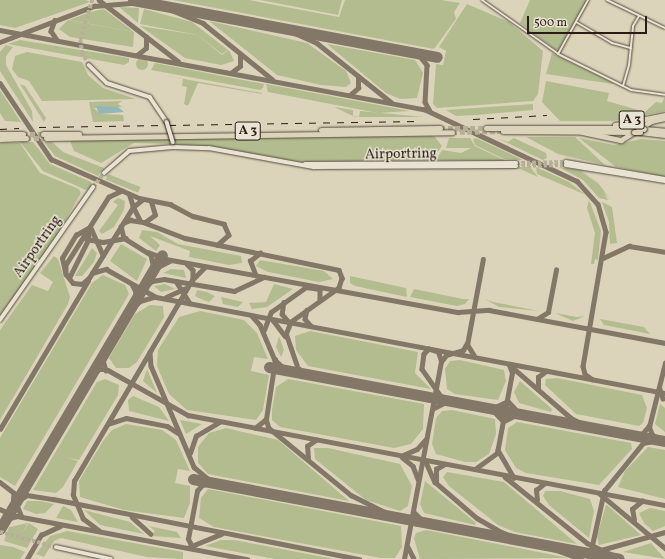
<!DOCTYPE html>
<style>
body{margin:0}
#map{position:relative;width:665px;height:559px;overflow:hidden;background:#dcd4ba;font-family:Vollkorn,serif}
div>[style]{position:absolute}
.green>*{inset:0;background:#b2bc8f;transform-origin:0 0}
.round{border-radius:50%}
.water>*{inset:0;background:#93b7b6}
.taxiway>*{height:4.5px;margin:-2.25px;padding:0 2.25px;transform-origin:2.25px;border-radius:2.25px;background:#837867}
.runway>*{height:11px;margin:-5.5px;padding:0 5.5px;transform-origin:5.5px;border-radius:5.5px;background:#837867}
.secondary-tunnel>*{height:3.5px;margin-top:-1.75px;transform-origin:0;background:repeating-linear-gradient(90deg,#b8af99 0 3.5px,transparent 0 5.5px)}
.highway-tunnel>*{height:5px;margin-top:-2.5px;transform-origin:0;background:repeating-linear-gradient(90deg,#b8af99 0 5px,transparent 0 7.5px)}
.roads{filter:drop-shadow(0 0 1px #56493e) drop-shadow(0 0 1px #56493e)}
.street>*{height:2px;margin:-1px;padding:0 1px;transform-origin:1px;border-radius:1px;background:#e8e3d2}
.secondary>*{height:3.5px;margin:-1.75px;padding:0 1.75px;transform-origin:1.75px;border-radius:1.75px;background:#e8e3d2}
.highway>*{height:5px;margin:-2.5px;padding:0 2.5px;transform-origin:2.5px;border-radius:2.5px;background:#dcd4ba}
.rail>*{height:1px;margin-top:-0.5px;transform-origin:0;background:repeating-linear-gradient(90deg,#2a1b14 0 7px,transparent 0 14px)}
.bridges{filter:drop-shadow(0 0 1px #2a1b14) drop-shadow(0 0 1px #2a1b14)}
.secondary-bridge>*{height:3.5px;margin:-1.75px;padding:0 1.75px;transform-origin:1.75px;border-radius:1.75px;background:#e8e3d2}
.highway-bridge>*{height:5px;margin:-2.5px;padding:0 2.5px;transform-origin:2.5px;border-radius:2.5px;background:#dcd4ba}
span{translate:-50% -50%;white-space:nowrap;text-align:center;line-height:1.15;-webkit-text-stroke:3px #e8e3d2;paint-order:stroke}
.shield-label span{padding:1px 3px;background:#e8e3d2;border:1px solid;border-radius:3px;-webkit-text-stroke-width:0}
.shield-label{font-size:13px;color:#2a1b14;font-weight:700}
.street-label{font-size:14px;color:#2a1b14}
.scale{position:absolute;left:527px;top:16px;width:120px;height:18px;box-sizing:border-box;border:2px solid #2a1b14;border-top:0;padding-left:5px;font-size:12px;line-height:14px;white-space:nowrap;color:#2a1b14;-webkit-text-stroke:3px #e8e3d2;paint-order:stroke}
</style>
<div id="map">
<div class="green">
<div style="clip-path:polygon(0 0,86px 0,90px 2px,15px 28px,0 25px)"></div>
<div style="clip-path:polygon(173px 0,249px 0,339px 17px,345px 0,441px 0,460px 3px,454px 12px,456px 19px,434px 49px)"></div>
<div style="clip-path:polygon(260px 0,342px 0,338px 15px)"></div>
<div style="clip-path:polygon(530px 0,590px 0,560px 53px,520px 23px)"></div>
<div style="clip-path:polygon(467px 4px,509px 22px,543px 51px,538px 94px,533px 101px,437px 108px,433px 104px,436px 64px,443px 65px,446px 51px,439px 47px)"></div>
<div style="clip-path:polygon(119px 7px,139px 8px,138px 23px)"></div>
<div style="clip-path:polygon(104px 9px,134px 32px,69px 20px,90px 12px)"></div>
<div style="clip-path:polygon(144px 9px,192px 22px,228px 50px,222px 54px,198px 35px,140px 24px)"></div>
<div style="clip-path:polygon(68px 20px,134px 32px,133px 47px,70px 37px,59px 29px)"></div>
<div style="clip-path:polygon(209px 21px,307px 43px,346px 71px,351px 83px,346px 87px,321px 85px,277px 75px)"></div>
<div style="clip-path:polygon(140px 26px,198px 35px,222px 55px,229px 50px,234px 61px,221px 65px,185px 58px)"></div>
<div style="clip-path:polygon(20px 40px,129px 58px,129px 62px,124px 65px,8px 44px)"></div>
<div style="clip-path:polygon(327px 44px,415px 60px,423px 73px,417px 98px,400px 99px,386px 93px)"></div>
<div style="clip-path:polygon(6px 45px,13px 47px,6px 56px,6px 65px,32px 111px,33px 122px,0 71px,0 52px)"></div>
<div style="clip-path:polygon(27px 52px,82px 62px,88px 75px,103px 88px,136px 99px,42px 101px,29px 81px,18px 77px,12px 69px,15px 56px)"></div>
<div style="clip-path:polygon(552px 53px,613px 83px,613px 84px,546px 74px)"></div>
<div class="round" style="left:136px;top:58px;width:12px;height:12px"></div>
<div style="clip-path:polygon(155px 63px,264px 84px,263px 88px,260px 90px,151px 70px)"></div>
<div style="clip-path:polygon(151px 73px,262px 93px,262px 94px,198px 83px,188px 106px,184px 104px,187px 87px,182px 86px,183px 79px)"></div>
<div style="clip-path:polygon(546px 81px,609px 93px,607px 101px,645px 112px,656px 102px,662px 103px,665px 96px,665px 111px,612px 121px,560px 121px,542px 102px)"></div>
<div style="clip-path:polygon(20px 84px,25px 86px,46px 118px,44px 122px)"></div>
<div style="clip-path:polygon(266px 84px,405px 110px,409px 111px,378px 113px,268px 92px)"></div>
<div style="clip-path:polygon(0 90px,21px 122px,5px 121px,0 113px)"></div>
<div style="clip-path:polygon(122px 101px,118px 104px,122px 107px,94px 108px,100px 114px,123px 115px,124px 121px,93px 122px,89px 102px)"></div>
<div style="clip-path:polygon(533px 104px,533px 110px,476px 115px,456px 116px,446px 110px)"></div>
<div style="clip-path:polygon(334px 107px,353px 110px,353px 116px,359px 117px,360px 111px,424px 117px,355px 117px)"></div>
<div style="clip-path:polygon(434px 136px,442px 146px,432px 160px,299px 162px,216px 147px,177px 145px,173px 138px)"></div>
<div style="clip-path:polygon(526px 137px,575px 137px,605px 165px,558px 154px)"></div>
<div style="clip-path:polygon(170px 138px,170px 144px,134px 143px,101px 163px,74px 151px,70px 141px)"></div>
<div style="clip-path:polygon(449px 138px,470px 138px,475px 146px,506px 161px,436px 160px,442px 150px,461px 153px,471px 148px,446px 148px)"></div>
<div style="clip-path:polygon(476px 138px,517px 157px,523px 160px,504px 159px,475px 145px,473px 139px)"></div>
<div style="clip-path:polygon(497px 138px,508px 142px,514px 138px,546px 153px,547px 158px,543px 160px)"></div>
<div style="clip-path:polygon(579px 138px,614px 145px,641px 139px,665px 141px,665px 177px,616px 167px)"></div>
<div style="clip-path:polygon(20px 142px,33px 142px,50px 164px,91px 182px,92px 186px,86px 190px,43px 171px)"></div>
<div style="clip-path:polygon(44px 142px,52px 142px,63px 152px,104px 168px,98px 176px,55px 156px)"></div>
<div style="clip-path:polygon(0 143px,20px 143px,40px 173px,79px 189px,81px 193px,56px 237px,0 316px)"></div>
<div style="clip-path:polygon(530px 167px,538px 177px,520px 169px,471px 168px)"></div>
<div style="clip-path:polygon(536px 167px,569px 182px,586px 195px,537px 174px)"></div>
<div style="clip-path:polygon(559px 167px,580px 170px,599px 185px,581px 169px,567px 168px,580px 169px,598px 183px,605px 192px,610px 200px,603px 191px,608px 200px,599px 198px,583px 180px)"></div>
<div style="left:108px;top:174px;width:35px;height:6px;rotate:22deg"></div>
<div style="clip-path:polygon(118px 198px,125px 201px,124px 210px,114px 227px,102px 234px,99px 231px,118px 205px,113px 202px)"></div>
<div style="clip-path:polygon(589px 200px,601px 231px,598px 260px,595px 259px,594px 264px,591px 264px,595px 233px,587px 208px)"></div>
<div style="clip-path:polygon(602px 202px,612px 207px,617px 243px,610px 244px,609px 222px)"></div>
<div style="clip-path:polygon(142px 230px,157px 232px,178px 244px,241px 256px,242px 263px,229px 265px,189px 257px,190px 251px,150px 236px,160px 245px,156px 251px,139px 238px)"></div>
<div style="clip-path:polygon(121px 244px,147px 259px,137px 281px,110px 261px)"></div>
<div style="clip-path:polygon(92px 248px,97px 253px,94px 262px,82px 276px,75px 276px)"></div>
<div style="clip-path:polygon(54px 256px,58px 259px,70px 297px,68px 304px,0 420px,0 330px,32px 285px,48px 291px,53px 282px,40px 273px)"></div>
<div style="clip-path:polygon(260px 260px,324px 271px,333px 279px,319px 282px,268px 272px,256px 266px)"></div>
<div style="clip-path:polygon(171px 269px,184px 270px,186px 278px,163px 273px)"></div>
<div style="clip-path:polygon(103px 275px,125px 285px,129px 294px,15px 486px,0 477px,0 438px,92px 283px)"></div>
<div style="clip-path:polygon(350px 276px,406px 288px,407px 297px,355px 286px,350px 283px)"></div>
<div style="clip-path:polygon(165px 284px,175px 289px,161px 292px,154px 286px)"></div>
<div style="clip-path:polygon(274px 284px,293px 289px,267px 307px,252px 309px,249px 303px,266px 302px)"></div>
<div style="clip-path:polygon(414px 289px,463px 299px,469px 299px,465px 304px,457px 306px,410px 297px)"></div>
<div style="clip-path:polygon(197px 290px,207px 292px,215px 296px,209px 302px,203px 300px,195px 296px)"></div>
<div style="clip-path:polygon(221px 297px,243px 302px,238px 307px,223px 304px)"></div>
<div style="clip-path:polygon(485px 299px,493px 302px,539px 311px,499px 307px)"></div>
<div style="clip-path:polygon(150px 305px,163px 306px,164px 317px,137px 362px,129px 368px,116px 368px,109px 358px,135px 314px)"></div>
<div style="clip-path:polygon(200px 311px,244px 320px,257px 333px,268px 359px,254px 357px,251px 371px,269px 375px,263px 410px,256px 420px,187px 410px,169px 394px,157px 366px,158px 350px,179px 317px)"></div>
<div style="clip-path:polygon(555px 313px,577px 317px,585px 316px,573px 321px)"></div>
<div style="clip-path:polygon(600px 319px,644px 327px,650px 334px,604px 325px)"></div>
<div style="clip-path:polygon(310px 331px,418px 352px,415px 373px,431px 389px,308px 366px,296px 350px,295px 336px)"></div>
<div style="clip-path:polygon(279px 336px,284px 350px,281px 357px,276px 347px)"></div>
<div style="clip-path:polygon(460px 360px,504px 370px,506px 381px,498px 400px,455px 394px,447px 389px,445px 369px,450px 361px)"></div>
<div style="clip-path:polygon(147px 369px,157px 393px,143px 381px)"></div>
<div style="clip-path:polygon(557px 378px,642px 395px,647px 408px,643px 423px,639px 426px,576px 414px,545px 385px,546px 379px)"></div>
<div style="clip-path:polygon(105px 379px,119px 385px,118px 395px,79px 460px,68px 458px,78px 461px,63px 487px,56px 493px,33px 490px,97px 382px)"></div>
<div style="clip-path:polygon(288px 379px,424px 404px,423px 429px,411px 444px,394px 448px,280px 427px,272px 420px,272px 410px,276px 387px)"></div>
<div style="clip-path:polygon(520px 381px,552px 409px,551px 412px,519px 403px,514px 392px)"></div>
<div style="clip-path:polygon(133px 396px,159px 407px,169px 421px,129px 411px,128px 400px)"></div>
<div style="clip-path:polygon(660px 404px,665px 408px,665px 432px,655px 424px)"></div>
<div style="clip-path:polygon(452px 410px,495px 419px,496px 434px,489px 454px,476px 462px,465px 462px,436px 454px,432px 444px,436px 418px,442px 411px)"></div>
<div style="clip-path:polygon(180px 420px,202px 424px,186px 434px)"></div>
<div style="clip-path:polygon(517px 422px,631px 443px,632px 449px,599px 485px,526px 473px,516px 468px,505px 450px,508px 428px)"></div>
<div style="clip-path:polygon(126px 424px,162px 430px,176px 440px,190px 471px,178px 469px,175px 483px,190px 486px,190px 503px,184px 518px,124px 510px,80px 497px,79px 481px,103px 441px,112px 430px)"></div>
<div style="clip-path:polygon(226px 428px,278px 440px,349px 501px,208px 474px,198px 463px,198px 447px,209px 433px)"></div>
<div style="clip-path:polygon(648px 447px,665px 450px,665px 499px,618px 487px,625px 471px)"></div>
<div style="clip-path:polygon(314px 448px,328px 448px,400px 464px,412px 486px,408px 506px,400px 511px,366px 500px,315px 459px)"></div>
<div style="clip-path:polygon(447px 472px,504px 482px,577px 544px,515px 532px,498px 525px,449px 486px,443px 477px)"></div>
<div style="clip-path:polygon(425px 481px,476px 523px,475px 525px,424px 513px,420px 504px)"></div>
<div style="clip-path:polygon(208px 489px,401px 526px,402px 547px,395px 558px,381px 558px,214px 527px,199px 518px,201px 498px)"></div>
<div style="clip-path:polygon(545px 491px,560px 491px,590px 499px,594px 511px,589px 538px,549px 505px,543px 496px)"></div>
<div style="clip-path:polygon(27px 501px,40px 501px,54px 504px,45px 513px,36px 514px,23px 509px)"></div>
<div style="clip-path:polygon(606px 505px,607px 505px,641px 535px,599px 545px,597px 536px)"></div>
<div style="clip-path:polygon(63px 506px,71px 510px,78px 522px,56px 518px)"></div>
<div style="clip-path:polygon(650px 508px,665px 511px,665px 526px,653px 531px,644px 523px,639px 513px)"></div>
<div style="clip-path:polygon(84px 510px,130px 522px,144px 534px,100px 525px)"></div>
<div style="clip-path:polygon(28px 523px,22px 533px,29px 523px,38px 529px,27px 548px,4px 541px,9px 527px)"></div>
<div style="clip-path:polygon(149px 526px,177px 532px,181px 538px,151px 536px,155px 531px)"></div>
<div style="clip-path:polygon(426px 530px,564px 557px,568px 558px,420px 559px,414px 538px,416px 533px)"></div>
<div style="clip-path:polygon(67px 531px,183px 552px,183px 559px,147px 557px,61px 538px,54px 541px,44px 557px,36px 554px,50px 536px)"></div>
<div style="clip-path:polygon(221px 540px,234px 540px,334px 559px,275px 559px,205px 546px)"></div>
<div style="clip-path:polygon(651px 543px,665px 559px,623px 552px)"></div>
<div style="clip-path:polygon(0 545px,13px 547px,25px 552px,20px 559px,0 559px)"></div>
</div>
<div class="water">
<div style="clip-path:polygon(96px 106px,118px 107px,124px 112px,99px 114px)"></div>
</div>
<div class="taxiway">
<div style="left:99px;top:0;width:100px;rotate:37.7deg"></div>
<div style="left:159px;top:5px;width:48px;rotate:22.2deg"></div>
<div style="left:203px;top:23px;width:89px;rotate:39.1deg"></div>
<div style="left:55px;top:20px;width:12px;rotate:110deg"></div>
<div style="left:51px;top:31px;width:11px;rotate:56deg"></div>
<div style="left:259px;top:24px;width:30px;rotate:12deg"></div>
<div style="left:288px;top:30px;width:32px;rotate:24deg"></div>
<div style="left:317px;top:43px;width:95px;rotate:38.6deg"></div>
<div style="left:0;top:30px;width:431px;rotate:10.6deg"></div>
<div style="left:424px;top:109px;width:169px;rotate:25.2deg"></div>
<div style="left:577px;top:181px;width:31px;rotate:48deg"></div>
<div style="left:598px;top:204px;width:29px;rotate:74deg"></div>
<div style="left:606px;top:232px;width:136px;rotate:99.7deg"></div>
<div style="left:583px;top:366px;width:8px;rotate:76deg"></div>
<div style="left:585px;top:374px;width:9px;rotate:36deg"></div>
<div style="left:0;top:42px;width:101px;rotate:-21deg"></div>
<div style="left:94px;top:6px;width:49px;rotate:-4.7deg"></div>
<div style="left:401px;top:50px;width:19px;rotate:16deg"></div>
<div style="left:419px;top:55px;width:13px;rotate:51deg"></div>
<div style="left:427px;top:65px;width:37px;rotate:93deg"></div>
<div style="left:425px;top:102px;width:10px;rotate:61deg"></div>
<div style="left:137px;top:55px;width:11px;rotate:-38deg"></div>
<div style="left:146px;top:48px;width:11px;rotate:-90deg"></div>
<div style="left:232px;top:72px;width:10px;rotate:-37deg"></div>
<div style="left:240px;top:66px;width:11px;rotate:-90deg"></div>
<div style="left:0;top:83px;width:92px;rotate:56.1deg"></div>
<div style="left:51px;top:159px;width:96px;rotate:23.9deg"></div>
<div style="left:139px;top:198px;width:32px;rotate:11deg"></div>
<div style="left:170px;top:204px;width:26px;rotate:28deg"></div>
<div style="left:193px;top:216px;width:32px;rotate:14deg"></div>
<div style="left:224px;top:224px;width:12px;rotate:66deg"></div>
<div style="left:229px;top:235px;width:15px;rotate:138deg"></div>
<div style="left:350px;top:95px;width:11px;rotate:-41deg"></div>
<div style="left:358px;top:88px;width:11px;rotate:-90deg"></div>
<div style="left:122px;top:191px;width:14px;rotate:155deg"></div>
<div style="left:109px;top:197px;width:80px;rotate:122.3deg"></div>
<div style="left:66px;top:265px;width:9px;rotate:90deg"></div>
<div style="left:66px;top:274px;width:11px;rotate:52deg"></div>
<div style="left:73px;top:283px;width:9px;rotate:6deg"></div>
<div style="left:82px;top:284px;width:9px;rotate:-41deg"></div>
<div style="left:89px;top:278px;width:84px;rotate:-58.2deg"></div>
<div style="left:133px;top:207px;width:13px;rotate:-108deg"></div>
<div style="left:140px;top:221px;width:16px;rotate:-117deg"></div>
<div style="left:133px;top:207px;width:11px;rotate:-38deg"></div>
<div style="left:145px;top:222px;width:12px;rotate:-35deg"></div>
<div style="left:155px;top:215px;width:14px;rotate:-107deg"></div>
<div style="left:123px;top:223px;width:8px;rotate:-23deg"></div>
<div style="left:130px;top:220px;width:13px;rotate:9deg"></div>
<div style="left:143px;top:222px;width:45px;rotate:20.9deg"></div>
<div style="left:185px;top:238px;width:157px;rotate:11.7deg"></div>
<div style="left:339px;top:270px;width:9px;rotate:69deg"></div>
<div style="left:342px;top:278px;width:10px;rotate:107deg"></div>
<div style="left:339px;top:288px;width:59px;rotate:144.7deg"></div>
<div style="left:291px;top:322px;width:14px;rotate:111deg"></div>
<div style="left:121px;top:226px;width:12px;rotate:76deg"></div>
<div style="left:124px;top:238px;width:32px;rotate:32deg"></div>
<div style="left:151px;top:255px;width:14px;rotate:78deg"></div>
<div style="left:91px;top:228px;width:30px;rotate:66deg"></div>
<div style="left:86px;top:239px;width:17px;rotate:10deg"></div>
<div style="left:103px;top:242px;width:23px;rotate:-10deg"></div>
<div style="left:148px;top:252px;width:19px;rotate:21deg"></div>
<div style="left:166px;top:259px;width:297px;rotate:10.3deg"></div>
<div style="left:458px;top:312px;width:31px;rotate:-4deg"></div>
<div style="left:489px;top:310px;width:179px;rotate:10.6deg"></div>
<div style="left:603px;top:258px;width:29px;rotate:-25deg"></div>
<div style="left:629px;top:246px;width:36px;rotate:9deg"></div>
<div style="left:187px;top:264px;width:8px;rotate:45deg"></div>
<div style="left:193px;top:270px;width:8px;rotate:90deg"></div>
<div style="left:154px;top:269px;width:18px;rotate:-27deg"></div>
<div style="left:65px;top:272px;width:14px;rotate:-102deg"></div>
<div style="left:62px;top:258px;width:27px;rotate:-59deg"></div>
<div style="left:76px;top:235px;width:14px;rotate:-30deg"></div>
<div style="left:92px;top:273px;width:15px;rotate:-16deg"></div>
<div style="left:106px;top:269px;width:57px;rotate:29.2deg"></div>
<div style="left:156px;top:297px;width:518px;rotate:10.68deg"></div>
<div style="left:255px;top:274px;width:14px;rotate:-111deg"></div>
<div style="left:250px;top:261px;width:13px;rotate:-39deg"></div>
<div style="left:69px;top:278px;width:42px;rotate:-63.4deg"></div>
<div style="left:88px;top:240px;width:11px;rotate:-85deg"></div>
<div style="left:176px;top:281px;width:26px;rotate:58deg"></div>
<div style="left:132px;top:284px;width:9px;rotate:63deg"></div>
<div style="left:136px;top:292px;width:10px;rotate:101deg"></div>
<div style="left:142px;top:289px;width:13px;rotate:-39deg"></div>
<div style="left:152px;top:281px;width:12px;rotate:-9deg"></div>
<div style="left:164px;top:279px;width:71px;rotate:9.7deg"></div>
<div style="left:234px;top:291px;width:33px;rotate:-25deg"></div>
<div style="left:166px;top:297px;width:22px;rotate:-24deg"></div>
<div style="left:284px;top:302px;width:12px;rotate:99deg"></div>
<div style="left:282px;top:314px;width:9px;rotate:49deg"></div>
<div style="left:307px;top:310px;width:9px;rotate:103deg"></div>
<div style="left:305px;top:319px;width:9px;rotate:49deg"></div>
<div style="left:128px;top:313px;width:17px;rotate:-45deg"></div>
<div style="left:140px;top:301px;width:15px;rotate:-16deg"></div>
<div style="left:252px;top:316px;width:12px;rotate:48deg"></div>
<div style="left:260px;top:325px;width:38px;rotate:67deg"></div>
<div style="left:275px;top:360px;width:15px;rotate:42deg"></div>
<div style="left:537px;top:319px;width:13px;rotate:-32deg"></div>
<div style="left:548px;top:312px;width:43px;rotate:-79.2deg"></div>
<div style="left:273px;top:320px;width:20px;rotate:53deg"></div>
<div style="left:264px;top:330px;width:19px;rotate:-69deg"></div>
<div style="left:271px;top:312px;width:43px;rotate:-35.5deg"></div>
<div style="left:306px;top:287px;width:14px;rotate:8deg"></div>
<div style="left:320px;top:289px;width:11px;rotate:90deg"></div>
<div style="left:286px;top:333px;width:37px;rotate:71deg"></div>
<div style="left:298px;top:368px;width:11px;rotate:34deg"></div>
<div style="left:150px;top:352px;width:14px;rotate:86deg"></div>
<div style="left:151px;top:366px;width:110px;rotate:66.9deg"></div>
<div style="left:194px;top:467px;width:25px;rotate:40deg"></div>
<div style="left:474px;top:356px;width:13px;rotate:-122deg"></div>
<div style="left:467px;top:345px;width:87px;rotate:-79.5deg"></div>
<div style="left:102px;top:357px;width:14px;rotate:73deg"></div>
<div style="left:441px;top:361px;width:9px;rotate:-108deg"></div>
<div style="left:438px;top:352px;width:9px;rotate:-162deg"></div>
<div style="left:429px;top:349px;width:7px;rotate:135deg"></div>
<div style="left:424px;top:354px;width:15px;rotate:98deg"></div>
<div style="left:422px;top:369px;width:33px;rotate:55deg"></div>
<div style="left:441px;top:396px;width:9px;rotate:32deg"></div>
<div style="left:512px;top:367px;width:78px;rotate:40.8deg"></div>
<div style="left:571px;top:418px;width:22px;rotate:27deg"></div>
<div style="left:90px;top:376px;width:10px;rotate:-37deg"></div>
<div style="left:98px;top:370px;width:10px"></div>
<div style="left:108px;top:370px;width:92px;rotate:29.4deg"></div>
<div style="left:188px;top:415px;width:485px;rotate:10.7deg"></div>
<div style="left:538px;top:389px;width:12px;rotate:-90deg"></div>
<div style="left:538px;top:377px;width:10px;rotate:-37deg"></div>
<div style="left:660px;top:389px;width:10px;rotate:73deg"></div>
<div style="left:508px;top:401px;width:18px;rotate:47deg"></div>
<div style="left:434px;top:408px;width:16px;rotate:-27deg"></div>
<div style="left:491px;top:409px;width:17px;rotate:-25deg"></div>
<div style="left:492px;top:409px;width:16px;rotate:47deg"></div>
<div style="left:266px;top:419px;width:9px;rotate:72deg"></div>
<div style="left:269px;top:428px;width:106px;rotate:39.3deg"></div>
<div style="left:351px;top:495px;width:49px;rotate:26.6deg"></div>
<div style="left:504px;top:421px;width:16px;rotate:-27deg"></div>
<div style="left:108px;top:424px;width:19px;rotate:-18deg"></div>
<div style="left:126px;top:418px;width:42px;rotate:11deg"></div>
<div style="left:167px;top:426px;width:13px;rotate:32deg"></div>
<div style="left:255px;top:428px;width:14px;rotate:-39deg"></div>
<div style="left:266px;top:419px;width:60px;rotate:-81.3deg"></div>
<div style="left:0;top:429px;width:172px;rotate:-59.3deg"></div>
<div style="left:630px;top:435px;width:12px;rotate:-5deg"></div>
<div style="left:642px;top:434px;width:11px;rotate:-49deg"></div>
<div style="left:662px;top:441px;width:12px;rotate:-149deg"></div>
<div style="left:652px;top:435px;width:9px;rotate:-111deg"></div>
<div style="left:649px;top:427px;width:66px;rotate:-76deg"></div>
<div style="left:498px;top:450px;width:32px;rotate:60deg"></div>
<div style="left:190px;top:453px;width:18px;rotate:-71deg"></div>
<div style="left:196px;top:436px;width:27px;rotate:-31deg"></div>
<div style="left:403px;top:455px;width:15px;rotate:-23deg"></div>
<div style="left:417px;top:449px;width:13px;rotate:-48deg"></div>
<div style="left:402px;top:457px;width:14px;rotate:39deg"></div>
<div style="left:413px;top:466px;width:14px;rotate:69deg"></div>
<div style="left:308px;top:459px;width:13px;rotate:-94deg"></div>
<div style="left:307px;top:446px;width:11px;rotate:-34deg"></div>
<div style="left:425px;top:460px;width:24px;rotate:66deg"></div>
<div style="left:435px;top:482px;width:55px;rotate:40.6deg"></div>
<div style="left:477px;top:518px;width:28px;rotate:30deg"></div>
<div style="left:501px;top:532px;width:34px;rotate:19deg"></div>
<div style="left:475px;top:469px;width:27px;rotate:-36deg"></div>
<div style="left:497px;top:453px;width:81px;rotate:-79.4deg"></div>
<div style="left:512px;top:373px;width:9px;rotate:-111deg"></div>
<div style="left:505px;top:477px;width:105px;rotate:38.8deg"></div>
<div style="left:587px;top:543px;width:38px;rotate:25deg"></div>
<div style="left:436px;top:481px;width:12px;rotate:-90deg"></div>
<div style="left:436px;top:469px;width:10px;rotate:-29deg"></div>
<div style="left:0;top:482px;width:18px;rotate:38deg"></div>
<div style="left:14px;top:493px;width:14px;rotate:94deg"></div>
<div style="left:600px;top:494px;width:85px;rotate:39.7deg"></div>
<div style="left:537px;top:500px;width:10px;rotate:-96deg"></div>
<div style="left:536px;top:490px;width:11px;rotate:-38deg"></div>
<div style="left:15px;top:503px;width:14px;rotate:-34deg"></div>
<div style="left:27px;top:495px;width:26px;rotate:9deg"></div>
<div style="left:53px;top:499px;width:312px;rotate:11.1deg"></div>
<div style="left:16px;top:503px;width:15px;rotate:67deg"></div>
<div style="left:0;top:509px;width:17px;rotate:25deg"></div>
<div style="left:414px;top:512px;width:16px;rotate:45deg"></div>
<div style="left:132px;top:517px;width:25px;rotate:42deg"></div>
<div style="left:634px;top:520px;width:11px;rotate:-100deg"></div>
<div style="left:632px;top:509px;width:13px;rotate:-39deg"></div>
<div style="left:0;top:528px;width:11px;rotate:-52deg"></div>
<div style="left:7px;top:519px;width:10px;rotate:-17deg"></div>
<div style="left:17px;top:516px;width:234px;rotate:10.6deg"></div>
<div style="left:99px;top:531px;width:20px;rotate:-143deg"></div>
<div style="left:83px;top:519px;width:26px;rotate:-113deg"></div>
<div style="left:73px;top:495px;width:14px;rotate:-86deg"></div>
<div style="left:74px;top:481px;width:233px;rotate:-59.6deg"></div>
<div style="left:192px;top:280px;width:18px;rotate:-45deg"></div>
<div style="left:540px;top:544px;width:44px;rotate:20.1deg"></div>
<div style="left:189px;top:547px;width:35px;rotate:-22deg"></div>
<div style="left:408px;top:547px;width:13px;rotate:63deg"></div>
<div style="left:592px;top:548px;width:14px;rotate:34deg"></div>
<div style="left:193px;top:549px;width:11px;rotate:-117deg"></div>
<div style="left:188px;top:539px;width:49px;rotate:-79.4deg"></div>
<div style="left:197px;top:491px;width:8px;rotate:-50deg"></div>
<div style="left:202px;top:485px;width:9px;rotate:-13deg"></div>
<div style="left:566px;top:549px;width:26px;rotate:4deg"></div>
<div style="left:601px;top:550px;width:66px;rotate:-15.7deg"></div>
<div style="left:27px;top:559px;width:28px;rotate:-60deg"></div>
<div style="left:41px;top:535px;width:21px;rotate:-25deg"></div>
<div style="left:404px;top:559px;width:200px;rotate:-79.4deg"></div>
<div style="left:441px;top:362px;width:9px;rotate:-54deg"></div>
<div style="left:446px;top:355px;width:18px;rotate:-16deg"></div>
<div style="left:463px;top:350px;width:8px;rotate:-60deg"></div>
<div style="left:589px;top:559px;width:70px;rotate:-77.6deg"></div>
<div style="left:604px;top:491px;width:62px;rotate:-50.9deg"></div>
<div style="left:643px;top:443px;width:15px;rotate:-11deg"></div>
<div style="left:593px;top:559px;width:22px"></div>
</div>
<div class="runway">
<div style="left:133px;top:0;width:309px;rotate:10.6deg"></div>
<div style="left:269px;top:367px;width:403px;rotate:10.6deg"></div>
<div style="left:193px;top:479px;width:433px;rotate:10.6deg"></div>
<div style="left:0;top:529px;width:318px;rotate:-59.4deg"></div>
</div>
<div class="secondary-tunnel">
<div style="left:89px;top:65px;width:13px;rotate:-122deg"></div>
<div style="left:82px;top:54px;width:14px;rotate:-98deg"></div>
<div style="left:80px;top:40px;width:42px;rotate:-73.3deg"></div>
<div style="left:516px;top:163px;width:50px;rotate:-1.1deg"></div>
<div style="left:516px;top:166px;width:50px;rotate:-1.1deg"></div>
<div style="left:93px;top:187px;width:18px;rotate:-52deg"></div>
<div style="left:0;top:532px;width:58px;rotate:15deg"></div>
</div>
<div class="highway-tunnel">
<div style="left:440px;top:128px;width:46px"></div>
<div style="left:452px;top:132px;width:51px;rotate:-1.1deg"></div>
<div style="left:23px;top:134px;width:20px"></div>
<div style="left:26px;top:138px;width:20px"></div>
</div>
<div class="roads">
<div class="street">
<div style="left:482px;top:0;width:95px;rotate:35.2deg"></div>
<div style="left:560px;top:55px;width:79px;rotate:26.2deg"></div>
<div style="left:631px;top:90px;width:34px;rotate:8deg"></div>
<div style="left:607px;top:0;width:64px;rotate:25.8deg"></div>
<div style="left:576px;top:22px;width:42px;rotate:30.3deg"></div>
<div style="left:612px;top:43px;width:20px;rotate:15deg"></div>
<div style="left:558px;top:54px;width:62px;rotate:-60.9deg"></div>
<div style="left:623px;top:86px;width:22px;rotate:-74deg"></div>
<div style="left:629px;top:65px;width:39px;rotate:-84deg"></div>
<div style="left:633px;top:26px;width:12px;rotate:-59deg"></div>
</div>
<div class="secondary">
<div style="left:89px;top:65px;width:25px;rotate:45deg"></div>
<div style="left:107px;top:83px;width:45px;rotate:18deg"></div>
<div style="left:150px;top:97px;width:30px;rotate:56deg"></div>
<div style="left:566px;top:162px;width:100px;rotate:9.7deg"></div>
<div style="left:305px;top:164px;width:211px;rotate:-0.3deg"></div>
<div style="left:566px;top:165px;width:100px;rotate:9.2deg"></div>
<div style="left:104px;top:173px;width:33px;rotate:-41deg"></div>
<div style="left:129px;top:151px;width:44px;rotate:-5.2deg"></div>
<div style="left:173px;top:147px;width:36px;rotate:2deg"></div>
<div style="left:209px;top:148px;width:107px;rotate:10.3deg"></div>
<div style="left:314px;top:167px;width:202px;rotate:-0.3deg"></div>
<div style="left:0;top:320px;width:162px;rotate:-55deg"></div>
<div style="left:56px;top:547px;width:56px;rotate:12.3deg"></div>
</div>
<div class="highway">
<div style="left:615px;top:125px;width:51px;rotate:-11.3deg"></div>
<div style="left:486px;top:128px;width:152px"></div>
<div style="left:644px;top:129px;width:21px;rotate:5deg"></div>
<div style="left:321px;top:130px;width:119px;rotate:-1deg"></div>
<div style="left:503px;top:131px;width:131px;rotate:0.4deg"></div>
<div style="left:582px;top:132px;width:40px;rotate:12deg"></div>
<div style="left:621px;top:140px;width:36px;rotate:-32deg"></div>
<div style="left:651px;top:121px;width:14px;rotate:-12deg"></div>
<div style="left:640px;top:132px;width:25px;rotate:7deg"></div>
<div style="left:0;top:134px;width:23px"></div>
<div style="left:43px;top:134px;width:36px"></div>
<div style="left:46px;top:138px;width:406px;rotate:-0.8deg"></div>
<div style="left:0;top:139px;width:26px;rotate:-2deg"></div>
</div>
</div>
<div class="rail">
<div style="left:473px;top:119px;width:74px;rotate:-3.1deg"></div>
<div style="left:169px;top:125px;width:250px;rotate:-0.9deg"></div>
<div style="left:39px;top:127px;width:126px;rotate:-0.9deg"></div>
<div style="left:0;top:129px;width:19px;rotate:-3deg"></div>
</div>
<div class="bridges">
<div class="secondary-bridge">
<div style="left:167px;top:122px;width:21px;rotate:73deg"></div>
</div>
<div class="highway-bridge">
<div style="left:638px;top:128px;width:6px;rotate:9deg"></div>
<div style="left:634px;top:132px;width:6px"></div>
</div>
</div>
<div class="shield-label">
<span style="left:632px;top:120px">A 3</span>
<span style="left:248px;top:131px">A 3</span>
</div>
<div class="street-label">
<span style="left:401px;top:155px;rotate:-1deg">Airportring</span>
<span style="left:38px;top:247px;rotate:-55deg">Airportring</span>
</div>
<div class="scale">500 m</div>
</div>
